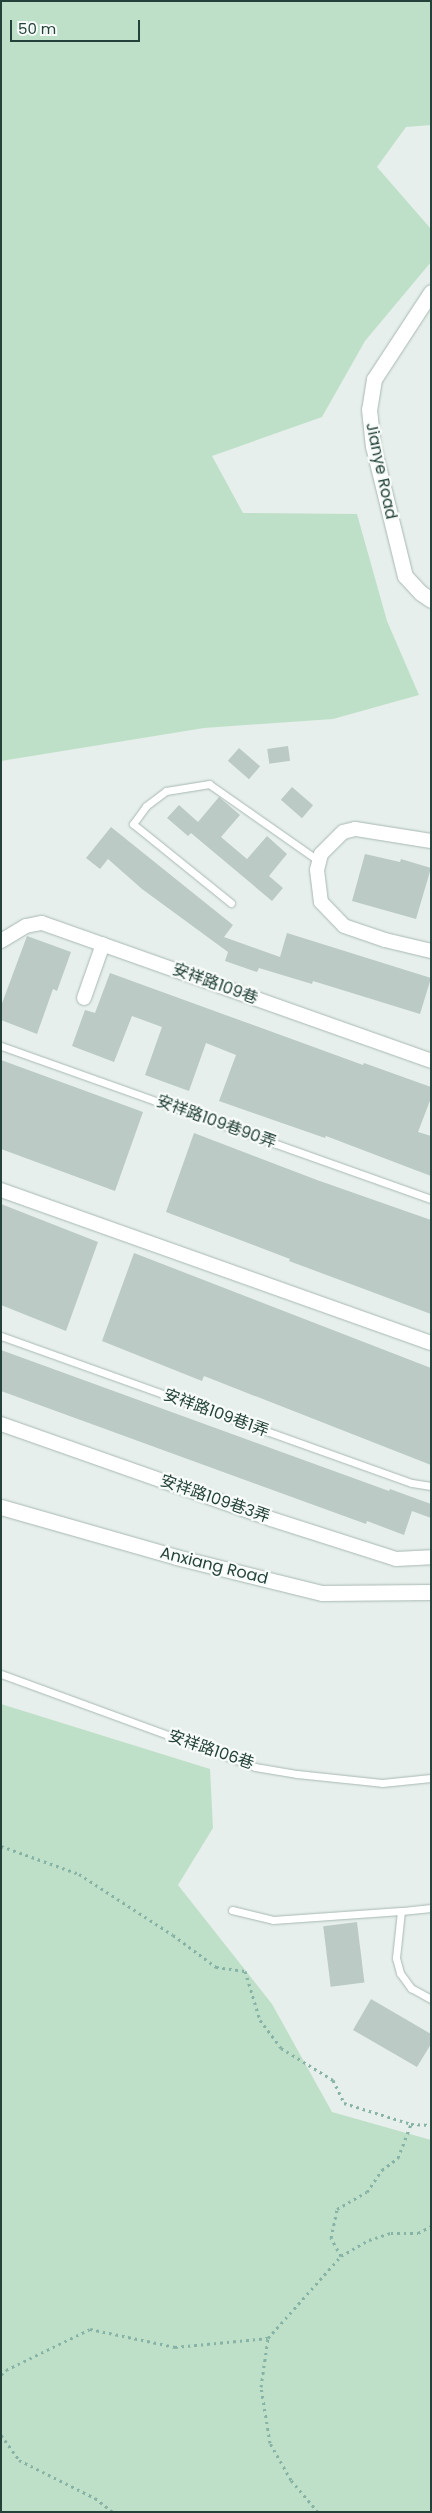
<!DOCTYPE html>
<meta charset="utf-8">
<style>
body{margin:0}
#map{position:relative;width:432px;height:2513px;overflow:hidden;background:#e6efeb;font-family:Poppins,"Noto Sans TC",sans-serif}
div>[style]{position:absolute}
.green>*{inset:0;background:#bfe0c8}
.building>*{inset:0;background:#bbcac4;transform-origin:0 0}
.path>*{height:3px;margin-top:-1.5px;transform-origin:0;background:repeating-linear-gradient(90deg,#86b3a5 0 2.5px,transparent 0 6.5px)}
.roads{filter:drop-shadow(0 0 1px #a8b8b2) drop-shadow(0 0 1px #a8b8b2)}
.service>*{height:7px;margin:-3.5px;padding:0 3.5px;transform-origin:3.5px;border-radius:3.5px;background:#fff}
.minor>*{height:14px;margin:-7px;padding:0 7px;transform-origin:7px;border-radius:7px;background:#fff}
.tertiary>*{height:15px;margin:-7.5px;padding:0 7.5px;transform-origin:7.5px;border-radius:7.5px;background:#fff}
span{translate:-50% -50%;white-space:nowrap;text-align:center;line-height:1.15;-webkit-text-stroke:4.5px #f7fbf9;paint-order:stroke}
.street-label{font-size:16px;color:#24423a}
.frame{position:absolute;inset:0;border:2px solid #24423a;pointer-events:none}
.scale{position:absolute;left:10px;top:20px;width:130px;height:22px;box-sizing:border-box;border:2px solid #24423a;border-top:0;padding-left:6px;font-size:15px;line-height:18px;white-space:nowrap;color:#24423a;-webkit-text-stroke:4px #f7fbf9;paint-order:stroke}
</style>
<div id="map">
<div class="green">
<div style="clip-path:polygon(1px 1px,431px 1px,431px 125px,406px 127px,377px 167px,431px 229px,431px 262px,365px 341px,322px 417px,212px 456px,243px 513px,357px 514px,387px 621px,419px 695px,333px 719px,204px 728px,1px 761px)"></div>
<div style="clip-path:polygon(1px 1704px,210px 1769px,213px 1828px,178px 1885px,272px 2004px,332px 2112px,431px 2140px,431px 2512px,1px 2512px)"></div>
</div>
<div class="building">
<div style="left:288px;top:746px;width:15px;height:21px;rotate:82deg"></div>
<div style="left:239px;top:748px;width:28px;height:17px;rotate:41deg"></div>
<div style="left:292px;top:787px;width:28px;height:17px;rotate:41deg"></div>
<div style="clip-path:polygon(219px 797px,240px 815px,221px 837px,247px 859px,267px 836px,287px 854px,269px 876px,283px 888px,272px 901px,191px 833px,188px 836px,167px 818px,179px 805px,198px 822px)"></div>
<div style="clip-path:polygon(111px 827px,233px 925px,224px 937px,280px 957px,287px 933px,431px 978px,420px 1014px,313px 981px,312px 984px,259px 968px,257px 972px,225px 961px,228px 952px,142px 889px,108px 859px,100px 869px,86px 858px)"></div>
<div style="clip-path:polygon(365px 854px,400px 862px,401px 859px,431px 868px,416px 919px,352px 901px)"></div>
<div style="clip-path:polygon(27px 936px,71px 952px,57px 991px,53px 989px,37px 1034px,1px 1020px,1px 1006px)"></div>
<div style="clip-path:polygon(110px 973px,363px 1065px,364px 1063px,431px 1087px,431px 1098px,418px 1132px,431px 1136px,431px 1176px,326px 1136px,325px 1138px,219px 1101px,236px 1055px,206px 1043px,189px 1091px,145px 1075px,162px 1027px,132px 1016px,114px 1062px,72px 1046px,85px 1010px,95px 1013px)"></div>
<div style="clip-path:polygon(1px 1060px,143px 1112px,115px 1191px,1px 1149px)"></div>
<div style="clip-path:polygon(194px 1133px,317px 1180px,431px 1220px,431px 1314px,289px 1261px,290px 1259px,166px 1212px)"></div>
<div style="clip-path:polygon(1px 1204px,98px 1242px,66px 1331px,1px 1305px)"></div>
<div style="clip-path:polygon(134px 1253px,431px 1368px,431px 1465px,204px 1376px,202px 1381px,102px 1341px)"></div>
<div style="clip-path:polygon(1px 1350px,389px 1491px,390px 1489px,431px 1504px,431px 1518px,412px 1511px,404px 1535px,367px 1521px,366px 1524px,1px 1391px)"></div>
<div style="left:357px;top:1922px;width:61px;height:34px;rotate:83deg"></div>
<div style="clip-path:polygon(371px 1999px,431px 2034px,431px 2044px,417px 2067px,353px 2030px)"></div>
</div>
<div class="path">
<div style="left:1px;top:1846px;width:83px;rotate:19.7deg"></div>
<div style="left:79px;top:1874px;width:112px;rotate:33deg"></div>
<div style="left:173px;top:1935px;width:54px;rotate:36.7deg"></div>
<div style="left:216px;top:1967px;width:29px;rotate:8deg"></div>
<div style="left:245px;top:1971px;width:51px;rotate:73deg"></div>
<div style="left:260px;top:2020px;width:35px;rotate:53deg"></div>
<div style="left:281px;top:2048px;width:61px;rotate:31.6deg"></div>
<div style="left:333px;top:2080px;width:25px;rotate:64deg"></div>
<div style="left:344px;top:2103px;width:70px;rotate:17.4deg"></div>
<div style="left:411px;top:2124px;width:20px;rotate:3deg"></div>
<div style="left:341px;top:2256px;width:21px;rotate:-119deg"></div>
<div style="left:331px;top:2238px;width:30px;rotate:-78deg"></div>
<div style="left:337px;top:2209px;width:34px;rotate:-30deg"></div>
<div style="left:367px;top:2192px;width:27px;rotate:-56deg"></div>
<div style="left:382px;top:2170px;width:20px;rotate:-37deg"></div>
<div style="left:398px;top:2158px;width:36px;rotate:-69deg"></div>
<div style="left:1px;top:2375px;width:7px;rotate:-45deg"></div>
<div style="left:6px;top:2370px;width:93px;rotate:-26deg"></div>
<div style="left:90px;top:2329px;width:87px;rotate:12deg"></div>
<div style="left:175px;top:2347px;width:93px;rotate:-5.5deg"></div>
<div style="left:1px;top:2435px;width:31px;rotate:54deg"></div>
<div style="left:19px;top:2460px;width:85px;rotate:26.6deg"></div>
<div style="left:95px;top:2498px;width:23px;rotate:38deg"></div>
<div style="left:318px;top:2512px;width:42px;rotate:-130.2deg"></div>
<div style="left:291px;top:2480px;width:43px;rotate:-119.6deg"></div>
<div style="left:270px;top:2443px;width:57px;rotate:-99.1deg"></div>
<div style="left:261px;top:2387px;width:49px;rotate:-81.9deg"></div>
<div style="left:268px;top:2338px;width:110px;rotate:-48.3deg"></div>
<div style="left:341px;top:2256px;width:32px;rotate:-30deg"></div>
<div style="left:369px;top:2240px;width:23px;rotate:-18deg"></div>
<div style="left:391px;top:2233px;width:27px"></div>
<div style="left:418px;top:2233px;width:15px;rotate:-28deg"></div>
</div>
<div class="roads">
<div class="service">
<div style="left:231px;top:903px;width:126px;rotate:-141.1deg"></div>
<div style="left:133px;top:824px;width:22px;rotate:-54deg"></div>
<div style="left:146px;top:806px;width:25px;rotate:-37deg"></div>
<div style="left:166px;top:791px;width:44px;rotate:-9.2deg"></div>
<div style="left:209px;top:784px;width:134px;rotate:35deg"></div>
<div style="left:1px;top:1046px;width:456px;rotate:19.6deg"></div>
<div style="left:1px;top:1336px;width:436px;rotate:19.7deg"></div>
<div style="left:412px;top:1483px;width:19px;rotate:9deg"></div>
<div style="left:1px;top:1674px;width:270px;rotate:20.1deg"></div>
<div style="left:255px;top:1767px;width:43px;rotate:9.5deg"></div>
<div style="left:297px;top:1774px;width:85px;rotate:6deg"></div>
<div style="left:382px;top:1783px;width:49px;rotate:-5.8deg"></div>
<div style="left:431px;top:1908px;width:30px;rotate:174deg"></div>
<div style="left:401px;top:1911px;width:47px;rotate:96.1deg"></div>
<div style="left:396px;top:1958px;width:16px;rotate:75deg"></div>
<div style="left:400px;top:1973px;width:19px;rotate:54deg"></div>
<div style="left:411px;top:1988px;width:23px;rotate:29deg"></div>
<div style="left:232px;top:1910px;width:42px;rotate:13.7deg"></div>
<div style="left:273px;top:1920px;width:128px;rotate:-4deg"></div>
</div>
<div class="minor">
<div style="left:431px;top:841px;width:77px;rotate:-171deg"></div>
<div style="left:355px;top:829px;width:12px;rotate:166deg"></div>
<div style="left:343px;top:832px;width:31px;rotate:135deg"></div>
<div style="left:321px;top:854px;width:16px;rotate:104deg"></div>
<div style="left:317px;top:870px;width:32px;rotate:83deg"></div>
<div style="left:321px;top:902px;width:33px;rotate:46deg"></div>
<div style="left:344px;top:926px;width:43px;rotate:18.9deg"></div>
<div style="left:385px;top:940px;width:47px;rotate:13.4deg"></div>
<div style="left:1px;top:941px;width:29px;rotate:-31deg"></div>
<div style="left:26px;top:926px;width:16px;rotate:-11deg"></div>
<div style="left:42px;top:923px;width:413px;rotate:19.5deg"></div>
<div style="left:84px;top:998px;width:57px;rotate:-70.6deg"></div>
<div style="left:1px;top:1190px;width:456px;rotate:19.6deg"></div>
<div style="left:1px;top:1424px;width:286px;rotate:19.4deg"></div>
<div style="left:271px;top:1519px;width:131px;rotate:17.7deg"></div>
<div style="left:396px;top:1559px;width:35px;rotate:-3deg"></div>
</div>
<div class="tertiary">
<div style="left:431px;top:292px;width:104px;rotate:123.2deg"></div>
<div style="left:374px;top:379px;width:30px;rotate:99deg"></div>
<div style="left:369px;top:409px;width:37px;rotate:84deg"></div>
<div style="left:373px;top:446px;width:134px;rotate:76.2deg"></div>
<div style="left:405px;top:576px;width:23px;rotate:47deg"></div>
<div style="left:421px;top:593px;width:12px;rotate:35deg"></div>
<div style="left:1px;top:1507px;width:182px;rotate:15.9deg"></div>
<div style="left:176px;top:1557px;width:150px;rotate:13.9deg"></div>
<div style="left:322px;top:1593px;width:109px;rotate:-0.5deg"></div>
</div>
</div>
<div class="street-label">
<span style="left:381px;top:471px;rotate:78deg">Jianye Road</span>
<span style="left:215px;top:984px;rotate:20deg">安祥路109巷</span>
<span style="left:216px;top:1122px;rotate:20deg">安祥路109巷90弄</span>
<span style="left:216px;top:1413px;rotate:20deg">安祥路109巷1弄</span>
<span style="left:215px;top:1499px;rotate:19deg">安祥路109巷3弄</span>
<span style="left:214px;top:1566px;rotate:14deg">Anxiang Road</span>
<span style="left:211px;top:1750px;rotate:19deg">安祥路106巷</span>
</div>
<div class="frame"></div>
<div class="scale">50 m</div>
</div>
